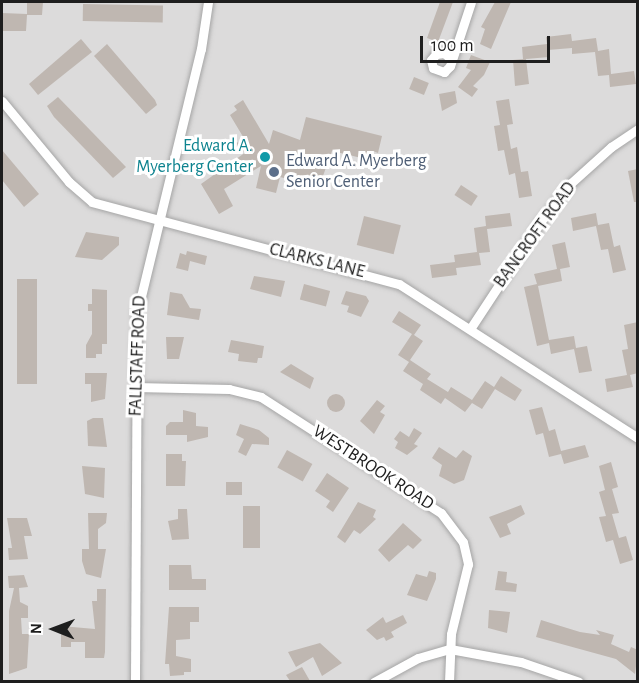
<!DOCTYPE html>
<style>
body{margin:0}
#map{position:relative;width:639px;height:683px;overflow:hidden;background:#eeebe4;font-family:"Alegreya Sans",sans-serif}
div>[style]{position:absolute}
.residential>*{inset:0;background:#dcdbdb;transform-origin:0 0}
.building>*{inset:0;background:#bfb7b1;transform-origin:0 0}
.round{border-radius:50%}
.roads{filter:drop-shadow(0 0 2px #a5a5a5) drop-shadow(0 0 2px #a5a5a5)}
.minor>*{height:9px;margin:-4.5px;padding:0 4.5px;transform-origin:4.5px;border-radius:4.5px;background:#fff}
.dots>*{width:16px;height:16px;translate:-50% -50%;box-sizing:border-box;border:3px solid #fff;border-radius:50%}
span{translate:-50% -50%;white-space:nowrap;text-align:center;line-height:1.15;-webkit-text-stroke:6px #fff;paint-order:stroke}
.culture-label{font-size:18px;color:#0d838f}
.right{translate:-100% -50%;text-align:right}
.service-label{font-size:18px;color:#4e5e75}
.left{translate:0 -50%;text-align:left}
.street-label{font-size:18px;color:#1e1e1e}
.frame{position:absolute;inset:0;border:3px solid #1e1e1e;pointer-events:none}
.north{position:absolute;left:24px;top:599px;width:60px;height:60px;-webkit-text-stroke:4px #fff;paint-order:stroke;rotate:271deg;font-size:16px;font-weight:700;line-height:24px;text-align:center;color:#1e1e1e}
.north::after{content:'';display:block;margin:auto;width:21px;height:27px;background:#1e1e1e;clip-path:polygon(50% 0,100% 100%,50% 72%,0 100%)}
.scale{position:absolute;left:420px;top:36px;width:130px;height:27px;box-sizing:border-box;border:3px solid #1e1e1e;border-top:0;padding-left:8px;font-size:18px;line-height:21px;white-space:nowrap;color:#1e1e1e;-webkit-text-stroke:4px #fff;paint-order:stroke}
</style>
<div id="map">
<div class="residential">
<div style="left:2px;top:2px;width:635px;height:679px"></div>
</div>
<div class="building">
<div style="clip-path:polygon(27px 2px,43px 2px,42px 15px,27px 15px,26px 31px,2px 31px,2px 13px,27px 14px)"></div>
<div style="clip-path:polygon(440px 2px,453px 2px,438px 42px,427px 38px)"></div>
<div style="clip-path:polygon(495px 2px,511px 2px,491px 49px,480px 44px,485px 29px,481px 27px)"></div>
<div style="left:83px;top:4px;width:80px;height:17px;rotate:1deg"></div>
<div style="clip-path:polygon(571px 34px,572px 41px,596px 38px,598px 51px,609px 49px,611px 74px,634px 71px,636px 84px,610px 87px,609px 75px,598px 76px,595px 52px,572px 54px,572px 48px,548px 50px,549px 57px,526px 59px,529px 84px,515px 86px,513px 60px,523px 59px,522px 47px,547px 44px,546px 37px)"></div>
<div style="clip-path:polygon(81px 39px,92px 52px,38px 95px,29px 84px)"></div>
<div style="clip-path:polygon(107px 44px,155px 100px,157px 105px,146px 114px,94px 56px)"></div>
<div style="clip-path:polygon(471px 55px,490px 62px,484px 75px,473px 86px,478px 89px,472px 97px,458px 87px,471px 70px,466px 68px)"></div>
<div style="left:414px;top:77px;width:16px;height:13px;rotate:22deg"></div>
<div style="clip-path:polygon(455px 91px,457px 103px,442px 111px,439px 94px)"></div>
<div style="clip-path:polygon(58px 97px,126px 167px,113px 178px,54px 117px,47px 106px)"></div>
<div style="clip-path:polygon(509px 99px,513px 124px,507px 125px,511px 149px,517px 147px,521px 172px,528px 171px,532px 196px,519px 198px,515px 173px,509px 175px,504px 150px,498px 151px,494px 126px,500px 125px,496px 101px)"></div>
<div style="clip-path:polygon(243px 100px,269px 144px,273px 130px,300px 140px,306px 117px,382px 136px,378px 153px,373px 151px,370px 160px,332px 151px,319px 187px,280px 177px,276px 193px,256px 188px,261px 166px,224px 189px,233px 206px,219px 214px,201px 184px,246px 152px,226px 147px,228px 140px,248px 145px,230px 115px,237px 110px,234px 106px)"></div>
<div style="clip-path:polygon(2px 150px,39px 194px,24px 207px,2px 180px)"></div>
<div style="clip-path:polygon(638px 169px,638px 202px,634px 202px,628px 171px)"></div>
<div style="left:461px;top:185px;width:20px;height:12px;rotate:33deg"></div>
<div style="clip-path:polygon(510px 213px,512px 226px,487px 229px,490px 252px,479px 253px,481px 265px,456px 268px,457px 275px,432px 278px,430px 265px,455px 262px,454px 255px,477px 252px,474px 228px,486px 226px,485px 216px)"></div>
<div style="clip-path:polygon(596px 213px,598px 225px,609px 223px,614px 247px,620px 245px,626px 270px,613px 273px,608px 249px,601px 250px,596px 226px,573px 231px,571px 218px)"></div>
<div style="left:364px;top:216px;width:38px;height:30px;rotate:14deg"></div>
<div style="clip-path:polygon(86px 232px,119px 237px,119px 245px,102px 260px,75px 257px)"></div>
<div style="clip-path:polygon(565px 242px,570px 267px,560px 269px,562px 281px,538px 286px,549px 340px,574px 336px,576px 348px,587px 346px,592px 371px,579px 373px,574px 349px,551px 354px,549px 343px,537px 346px,524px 287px,537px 284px,534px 274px,557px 269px,552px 245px)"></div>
<div style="clip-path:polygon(187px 251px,207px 256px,205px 265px,190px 261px,188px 271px,176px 268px,180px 253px,186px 255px)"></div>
<div style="clip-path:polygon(254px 276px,285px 281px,281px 297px,250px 289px)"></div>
<div style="left:17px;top:279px;width:20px;height:105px"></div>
<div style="left:304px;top:284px;width:27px;height:16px;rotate:15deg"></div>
<div style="clip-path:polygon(92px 289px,107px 290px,107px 344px,102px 344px,102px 354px,96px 354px,96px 358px,86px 358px,86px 345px,92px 334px,92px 311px,88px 311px,88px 304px,92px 304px)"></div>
<div style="clip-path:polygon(346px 291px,366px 296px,369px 301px,361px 317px,347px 312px,349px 306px,341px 304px)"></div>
<div style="clip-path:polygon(170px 292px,182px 294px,190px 308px,201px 309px,199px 320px,167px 315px)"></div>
<div style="clip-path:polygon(399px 311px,421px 325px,414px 335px,423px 341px,410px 360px,431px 374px,427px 379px,448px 392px,451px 387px,472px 400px,485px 381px,494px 387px,501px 376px,522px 390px,515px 401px,495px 389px,482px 409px,472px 403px,465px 412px,445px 398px,441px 404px,420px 390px,423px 384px,403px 371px,409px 362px,398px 355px,412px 334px,392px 322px)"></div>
<div style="clip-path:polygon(638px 322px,638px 373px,630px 375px,633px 387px,607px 392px,605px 379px,627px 375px,622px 350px,628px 349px,624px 325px)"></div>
<div style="clip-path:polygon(166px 337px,184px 337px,179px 359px,167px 359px)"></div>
<div style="clip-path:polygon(231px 340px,264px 346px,262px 358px,258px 358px,257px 363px,238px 361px,239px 354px,228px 352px)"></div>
<div style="clip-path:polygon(291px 364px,314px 378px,310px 389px,280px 372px)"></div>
<div style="clip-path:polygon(85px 373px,107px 373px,105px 399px,91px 402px,91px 384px,85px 384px)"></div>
<div class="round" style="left:327px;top:394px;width:18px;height:18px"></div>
<div style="clip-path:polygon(377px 400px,385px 406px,380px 412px,385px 415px,374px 434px,360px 421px)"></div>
<div style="clip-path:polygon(542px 407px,549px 431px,555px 429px,561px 451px,585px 445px,589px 457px,564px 464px,561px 454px,549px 457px,543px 433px,536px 435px,529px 410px)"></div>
<div style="clip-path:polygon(183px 410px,196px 413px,196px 426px,208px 427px,208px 437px,187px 442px,187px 435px,166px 435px,166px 426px,170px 422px,183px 422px)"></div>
<div style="clip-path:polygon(93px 418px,103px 418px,107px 447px,88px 446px,87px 421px)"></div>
<div style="clip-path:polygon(240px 424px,259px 430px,269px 438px,269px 445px,252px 444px,246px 456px,238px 452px,244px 439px,236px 435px)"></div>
<div style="clip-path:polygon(414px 428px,422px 433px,414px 444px,418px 446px,407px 455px,395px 448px,398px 442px,394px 439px,400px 431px,409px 437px)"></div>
<div style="clip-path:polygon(439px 447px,456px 458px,463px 450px,472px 456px,464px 480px,454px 484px,439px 476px,442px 465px,432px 458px)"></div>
<div style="left:287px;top:450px;width:29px;height:20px;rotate:29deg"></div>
<div style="clip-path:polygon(166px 454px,182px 454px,182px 461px,186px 461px,185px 486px,166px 486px)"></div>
<div style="clip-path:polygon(611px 462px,618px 487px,612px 489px,619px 513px,612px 514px,619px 538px,626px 536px,633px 560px,620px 564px,613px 540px,606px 542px,599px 517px,606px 516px,599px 492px,605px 490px,599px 466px)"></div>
<div style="clip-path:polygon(82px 466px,105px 468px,104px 498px,85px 494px)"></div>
<div style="clip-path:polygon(327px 473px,349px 488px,333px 512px,326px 507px,330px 501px,315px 491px)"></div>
<div style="left:226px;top:482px;width:16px;height:13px"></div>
<div style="clip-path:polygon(358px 502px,376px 510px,373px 517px,376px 519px,360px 534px,354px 530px,345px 543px,337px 537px)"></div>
<div style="clip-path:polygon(521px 505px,525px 514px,507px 524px,511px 534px,500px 538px,489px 517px)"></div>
<div style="left:243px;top:506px;width:17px;height:42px"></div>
<div style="clip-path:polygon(178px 509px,187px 509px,189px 539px,172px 540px,168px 521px,178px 519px)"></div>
<div style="clip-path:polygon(88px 513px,107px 513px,106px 523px,98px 529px,98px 549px,106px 549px,101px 578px,86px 574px,82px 561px,82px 549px,89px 549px)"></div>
<div style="clip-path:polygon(7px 518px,27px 518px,32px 536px,24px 536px,28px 559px,9px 560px,8px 548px,12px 548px)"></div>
<div style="clip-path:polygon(403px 523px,422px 540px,413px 549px,408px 545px,389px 562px,378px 550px)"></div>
<div style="clip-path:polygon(169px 565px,191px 565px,192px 579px,206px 579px,206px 590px,169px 590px)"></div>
<div style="clip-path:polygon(429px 571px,436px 573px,436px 579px,427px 601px,407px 595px,416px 574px,427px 577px)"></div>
<div style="clip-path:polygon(498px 571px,507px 572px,506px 582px,517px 584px,516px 592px,495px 590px)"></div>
<div style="clip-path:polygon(24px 575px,28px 587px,19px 588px,20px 602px,28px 606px,28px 618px,21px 618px,22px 634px,29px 634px,27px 668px,9px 674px,9px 611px,14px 588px,9px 588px,8px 576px)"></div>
<div style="clip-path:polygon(97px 589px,106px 589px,105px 652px,104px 658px,85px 658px,85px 642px,71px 642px,71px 647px,61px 647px,61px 626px,95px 629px,92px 601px,97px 601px)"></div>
<div style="clip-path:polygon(169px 607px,199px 607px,199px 622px,190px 622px,190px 639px,176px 640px,176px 656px,191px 659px,191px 672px,184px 672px,184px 675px,170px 676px,169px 664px,165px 664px)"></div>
<div style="clip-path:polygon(489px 610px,510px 612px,507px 633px,488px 628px)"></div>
<div style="clip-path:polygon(403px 615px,407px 623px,391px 632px,394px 637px,386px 641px,384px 637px,377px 640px,366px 630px,383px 617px,386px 623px)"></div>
<div style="clip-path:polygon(541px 620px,580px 632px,600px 635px,596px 630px,614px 635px,611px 644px,629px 652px,631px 647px,638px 650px,635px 674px,616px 659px,536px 637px)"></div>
<div style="clip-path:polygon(320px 643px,342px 663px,322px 676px,313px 657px,296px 667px,288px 652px)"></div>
<div style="clip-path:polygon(302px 667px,310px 681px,290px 681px,286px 675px)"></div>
</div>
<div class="roads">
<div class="minor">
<div style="left:450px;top:58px;width:8px;rotate:-140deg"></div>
<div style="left:444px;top:53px;width:8px;rotate:173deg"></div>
<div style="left:436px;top:54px;width:8px;rotate:130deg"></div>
<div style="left:431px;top:60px;width:8px;rotate:76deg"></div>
<div style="left:433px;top:68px;width:12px;rotate:20deg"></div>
<div style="left:444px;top:72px;width:8px;rotate:-45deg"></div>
<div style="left:450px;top:66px;width:67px;rotate:-71.8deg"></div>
<div style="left:2px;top:101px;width:105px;rotate:50.4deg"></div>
<div style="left:69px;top:182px;width:30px;rotate:41deg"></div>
<div style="left:92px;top:202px;width:318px;rotate:15deg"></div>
<div style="left:399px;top:284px;width:284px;rotate:32.8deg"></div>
<div style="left:470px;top:329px;width:129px;rotate:-56.7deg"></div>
<div style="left:541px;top:221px;width:48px;rotate:-51.7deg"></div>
<div style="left:571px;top:183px;width:54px;rotate:-42deg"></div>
<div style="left:611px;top:147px;width:32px;rotate:-34deg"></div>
<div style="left:135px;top:387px;width:94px;rotate:1.2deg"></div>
<div style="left:229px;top:389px;width:33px;rotate:14deg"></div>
<div style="left:261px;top:397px;width:214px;rotate:32.8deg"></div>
<div style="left:441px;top:513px;width:36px;rotate:53deg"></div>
<div style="left:463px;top:542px;width:23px;rotate:77deg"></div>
<div style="left:468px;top:564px;width:72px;rotate:103.7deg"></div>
<div style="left:451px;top:634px;width:48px;rotate:92.4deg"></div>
<div style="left:135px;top:682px;width:369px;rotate:-89.7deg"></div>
<div style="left:137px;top:313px;width:272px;rotate:-76.4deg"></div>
<div style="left:201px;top:49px;width:48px;rotate:-81.5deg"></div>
<div style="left:374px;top:682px;width:50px;rotate:-28.6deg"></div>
<div style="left:418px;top:658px;width:33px;rotate:-16deg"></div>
<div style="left:450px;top:649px;width:72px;rotate:10.4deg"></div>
<div style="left:521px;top:662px;width:61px;rotate:19deg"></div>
</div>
</div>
<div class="dots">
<div style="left:265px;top:157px;background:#0f9aa8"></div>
<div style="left:274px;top:172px;background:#5c6f8a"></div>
</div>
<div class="culture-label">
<span class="right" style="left:253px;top:157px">Edward A.<br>Myerberg Center</span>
</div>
<div class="service-label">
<span class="left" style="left:286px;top:172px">Edward A. Myerberg<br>Senior Center</span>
</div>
<div class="street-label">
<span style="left:535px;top:235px;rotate:-54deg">BANCROFT ROAD</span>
<span style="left:317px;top:261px;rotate:14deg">CLARKS LANE</span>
<span style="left:138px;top:356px;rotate:-88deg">FALLSTAFF ROAD</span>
<span style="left:373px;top:468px;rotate:33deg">WESTBROOK ROAD</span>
</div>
<div class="frame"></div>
<div class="north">N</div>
<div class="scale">100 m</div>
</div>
